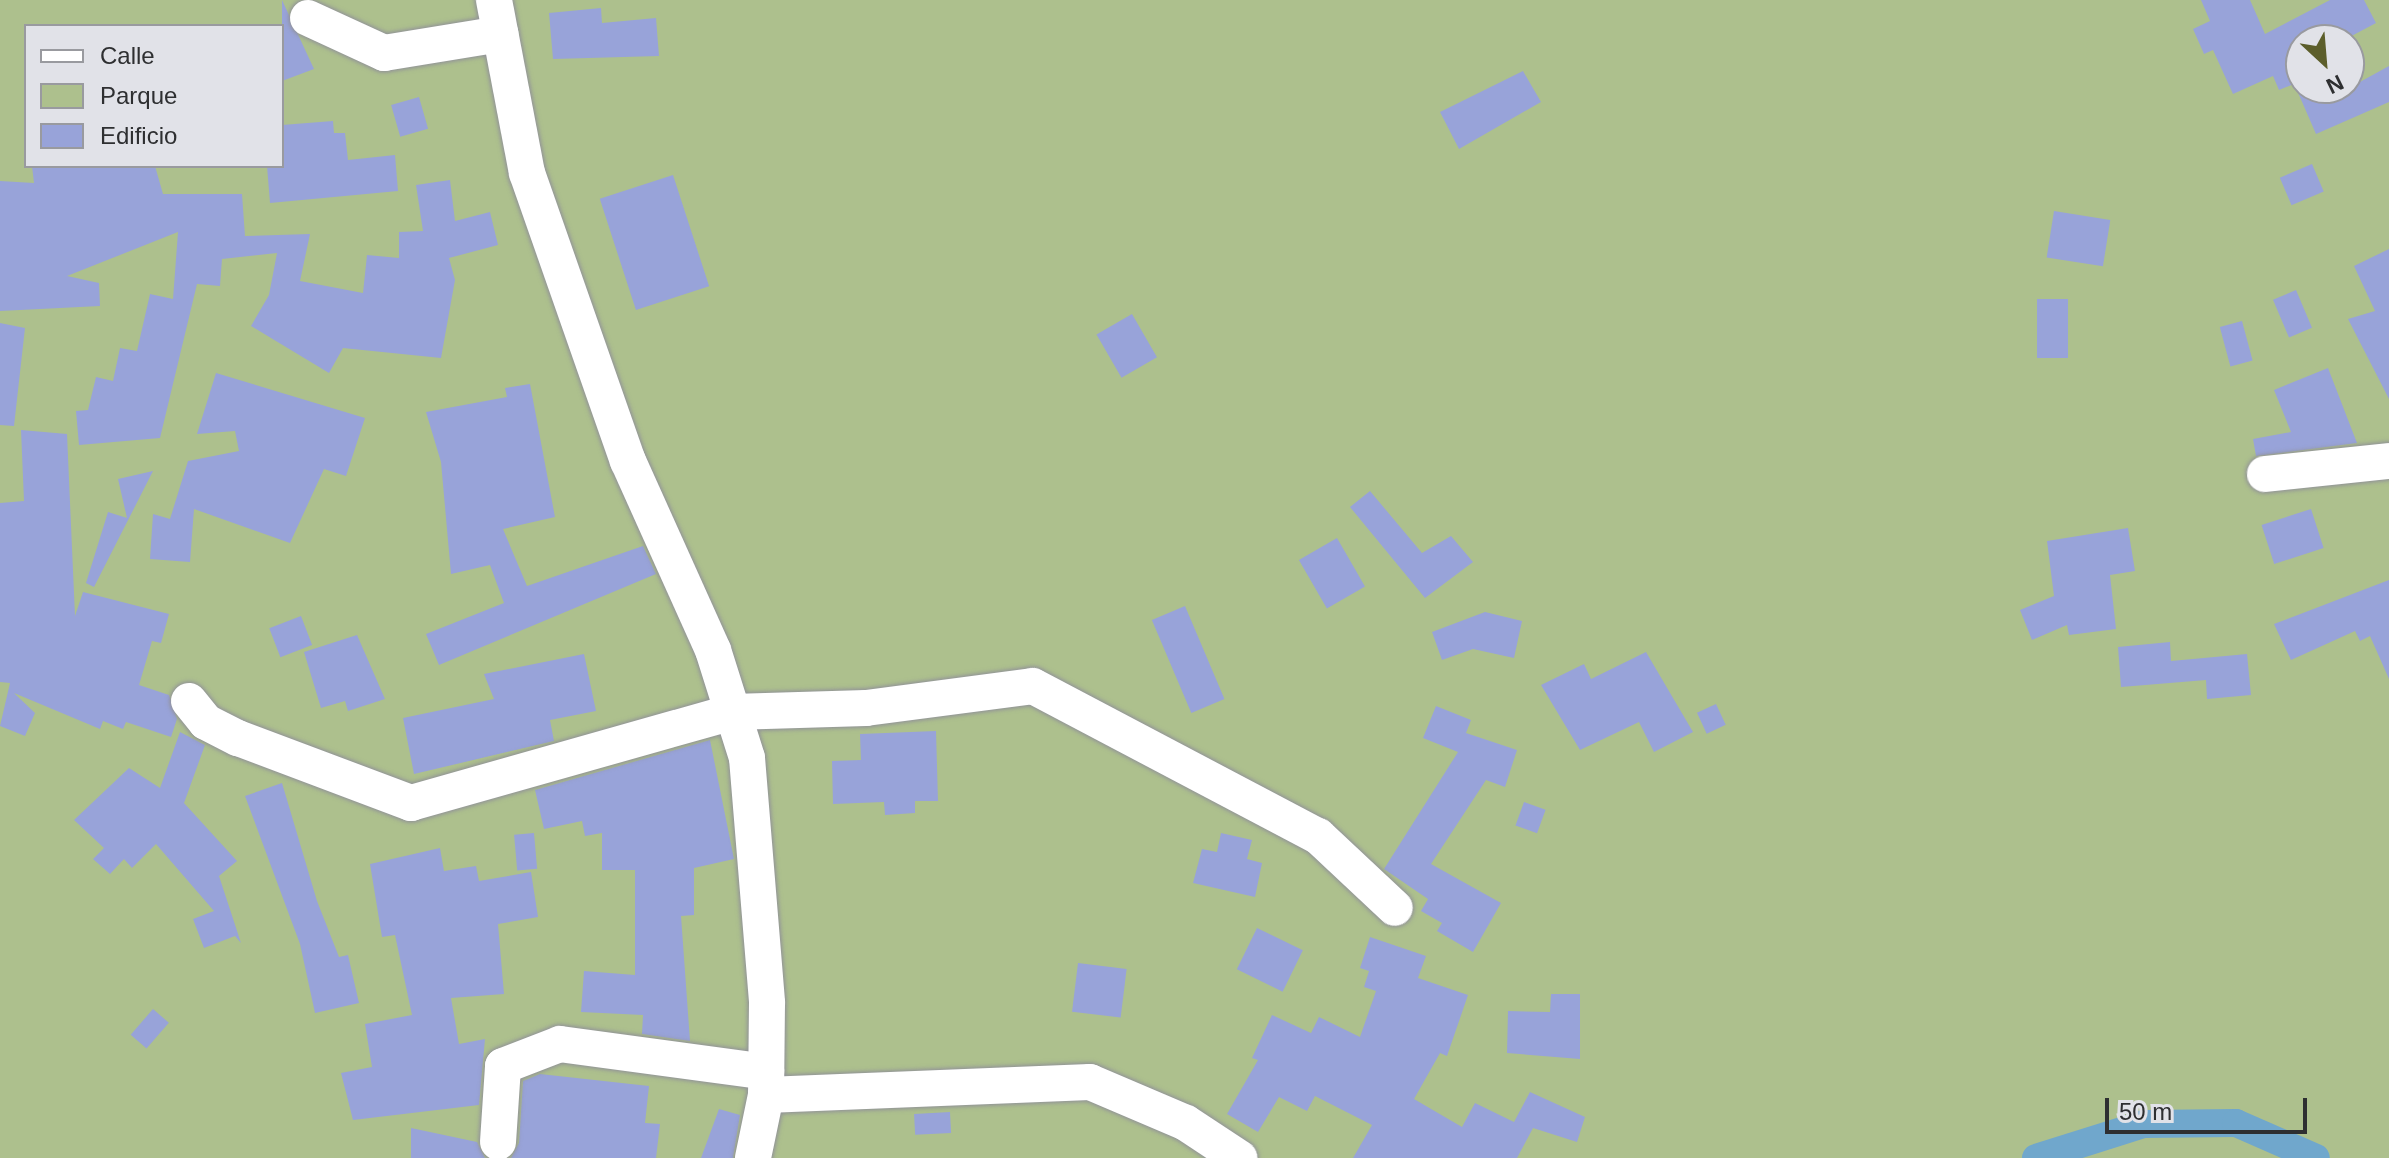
<!DOCTYPE html>
<style>
body{margin:0}
#map{position:relative;width:2389px;height:1158px;overflow:hidden;background:#e1e2e8;font-family:Helvetica,sans-serif}
div>[style]{position:absolute}
.green>*{inset:0;background:#adc08d}
.canal>*{height:28px;margin:-14px;padding:0 14px;transform-origin:14px;border-radius:14px;background:#70a7cc}
.building>*{inset:0;background:#98a3d9;transform-origin:0 0}
.roads{filter:drop-shadow(0 0 2px #919298) drop-shadow(0 0 2px #919298)}
.minor>*{height:36px;margin:-18px;padding:0 18px;transform-origin:18px;border-radius:18px;background:#fff}
span{translate:-50% -50%;white-space:nowrap;text-align:center;line-height:1.15;-webkit-text-stroke:6px #e1e2e8;paint-order:stroke}
.legend{position:absolute;left:24px;top:24px;width:260px;height:144px;box-sizing:border-box;background:#e1e2e8;border:2px solid #999a9f;margin:0;padding:10px 14px;list-style:none;font-size:24px;color:#2e2f31}
.legend li{display:flex;align-items:center;gap:16px;height:40px}
.legend b{width:40px;border:2px solid #999a9f}
.north{position:absolute;left:2285px;top:24px;width:80px;height:80px;box-sizing:border-box;background:#e1e2e8;border:2px solid #999a9f;border-radius:50%;rotate:154deg;font-size:22px;font-weight:700;line-height:32px;text-align:center;color:#2e2f31}
.north::after{content:'';display:block;margin:auto;width:28px;height:36px;background:#5c5e2b;clip-path:polygon(50% 0,100% 100%,50% 72%,0 100%)}
.scale{position:absolute;left:2105px;top:1098px;width:202px;height:36px;box-sizing:border-box;border:4px solid #2e2f31;border-top:0;padding-left:10px;font-size:24px;line-height:28px;white-space:nowrap;color:#2e2f31;-webkit-text-stroke:6px #e1e2e8;paint-order:stroke}
</style>
<div id="map">
<div class="green">
<div style="clip-path:polygon(evenodd,0 0,2389px 0,2389px 1158px,0 1158px,0 0,26px 26px,282px 26px,282px 166px,26px 166px,26px 26px,0 0,2301px 40px,2349px 40px,2349px 88px,2301px 88px,2301px 40px)"></div>
</div>
<div class="canal">
<div style="left:2036px;top:1158px;width:113px;rotate:-17.5deg"></div>
<div style="left:2144px;top:1124px;width:92px;rotate:-0.6deg"></div>
<div style="left:2236px;top:1123px;width:87px;rotate:23.6deg"></div>
</div>
<div class="building">
<div style="clip-path:polygon(282px 0,314px 69px,282px 81px)"></div>
<div style="clip-path:polygon(2201px 0,2250px 0,2265px 34px,2330px 0,2364px 0,2376px 23px,2344px 40px,2301px 40px,2301px 81px,2279px 90px,2273px 76px,2233px 94px,2213px 50px,2204px 54px,2193px 29px,2210px 21px)"></div>
<div style="clip-path:polygon(601px 8px,602px 23px,656px 18px,659px 56px,553px 59px,549px 13px)"></div>
<div style="clip-path:polygon(2389px 66px,2389px 102px,2316px 134px,2296px 88px,2349px 88px)"></div>
<div style="clip-path:polygon(1523px 71px,1541px 102px,1459px 149px,1440px 112px)"></div>
<div style="left:419px;top:97px;width:33px;height:29px;rotate:74deg"></div>
<div style="clip-path:polygon(333px 121px,334px 133px,345px 133px,348px 160px,395px 155px,398px 191px,270px 203px,267px 166px,282px 166px,282px 125px)"></div>
<div style="left:2312px;top:164px;width:30px;height:35px;rotate:67deg"></div>
<div style="clip-path:polygon(32px 166px,155px 166px,163px 194px,242px 194px,245px 236px,310px 234px,300px 281px,363px 293px,367px 255px,399px 258px,399px 232px,423px 231px,416px 185px,450px 180px,455px 221px,490px 212px,498px 245px,449px 258px,455px 280px,441px 358px,343px 348px,329px 373px,251px 326px,269px 295px,277px 253px,222px 259px,220px 286px,197px 284px,160px 438px,79px 445px,76px 411px,88px 410px,96px 377px,113px 381px,120px 348px,137px 351px,150px 294px,173px 299px,178px 232px,67px 276px,99px 283px,100px 306px,0 311px,0 181px,34px 183px)"></div>
<div style="left:673px;top:175px;width:117px;height:77px;rotate:72deg"></div>
<div style="left:2054px;top:211px;width:57px;height:47px;rotate:9deg"></div>
<div style="clip-path:polygon(2389px 249px,2389px 399px,2348px 319px,2375px 311px,2354px 266px)"></div>
<div style="left:2296px;top:290px;width:41px;height:25px;rotate:67deg"></div>
<div style="left:2037px;top:299px;width:31px;height:59px"></div>
<div style="left:1132px;top:314px;width:50px;height:41px;rotate:60deg"></div>
<div style="left:2242px;top:321px;width:41px;height:23px;rotate:75deg"></div>
<div style="clip-path:polygon(0 323px,25px 328px,14px 426px,0 425px)"></div>
<div style="clip-path:polygon(2328px 368px,2357px 443px,2256px 456px,2253px 439px,2291px 432px,2274px 390px)"></div>
<div style="clip-path:polygon(216px 373px,365px 418px,346px 476px,324px 469px,290px 543px,194px 509px,190px 562px,150px 559px,153px 514px,170px 519px,188px 461px,239px 451px,235px 431px,197px 434px)"></div>
<div style="clip-path:polygon(530px 384px,555px 517px,503px 529px,527px 586px,643px 546px,656px 574px,439px 665px,426px 634px,504px 603px,490px 565px,451px 574px,441px 462px,426px 412px,507px 397px,505px 388px)"></div>
<div style="clip-path:polygon(21px 430px,67px 434px,75px 616px,83px 592px,169px 614px,161px 643px,152px 641px,139px 685px,169px 695px,177px 719px,171px 737px,126px 722px,123px 729px,103px 721px,100px 729px,14px 693px,35px 713px,25px 736px,0 726px,10px 683px,0 682px,0 503px,24px 501px)"></div>
<div style="clip-path:polygon(153px 471px,94px 587px,86px 583px,108px 512px,127px 518px,118px 479px)"></div>
<div style="clip-path:polygon(1370px 491px,1422px 553px,1451px 536px,1473px 562px,1425px 598px,1350px 507px)"></div>
<div style="left:2311px;top:509px;width:41px;height:52px;rotate:72deg"></div>
<div style="clip-path:polygon(2128px 528px,2135px 571px,2110px 575px,2116px 629px,2069px 635px,2067px 625px,2032px 640px,2020px 610px,2054px 596px,2047px 541px)"></div>
<div style="left:1337px;top:538px;width:56px;height:44px;rotate:60deg"></div>
<div style="clip-path:polygon(2389px 580px,2389px 679px,2370px 636px,2360px 641px,2355px 631px,2291px 660px,2274px 624px)"></div>
<div style="left:1185px;top:606px;width:101px;height:36px;rotate:67deg"></div>
<div style="clip-path:polygon(1485px 612px,1522px 621px,1514px 658px,1473px 649px,1442px 660px,1432px 632px)"></div>
<div style="left:301px;top:616px;width:31px;height:34px;rotate:69deg"></div>
<div style="clip-path:polygon(357px 635px,385px 699px,348px 711px,345px 701px,321px 708px,304px 652px)"></div>
<div style="clip-path:polygon(2170px 642px,2171px 661px,2247px 654px,2251px 695px,2207px 699px,2206px 680px,2121px 687px,2118px 647px)"></div>
<div style="clip-path:polygon(1646px 652px,1693px 732px,1654px 752px,1639px 722px,1580px 750px,1541px 685px,1584px 664px,1591px 679px)"></div>
<div style="clip-path:polygon(584px 654px,596px 711px,550px 720px,554px 741px,414px 774px,403px 718px,494px 699px,484px 674px)"></div>
<div style="left:1716px;top:704px;width:23px;height:21px;rotate:65deg"></div>
<div style="clip-path:polygon(1436px 706px,1471px 720px,1466px 733px,1517px 750px,1505px 787px,1486px 780px,1431px 864px,1501px 903px,1473px 952px,1437px 931px,1442px 923px,1421px 911px,1428px 899px,1384px 869px,1458px 752px,1423px 738px)"></div>
<div style="clip-path:polygon(936px 731px,938px 801px,915px 801px,915px 813px,885px 815px,884px 802px,833px 804px,832px 761px,861px 760px,860px 734px)"></div>
<div style="clip-path:polygon(180px 732px,205px 745px,184px 803px,237px 861px,219px 876px,241px 943px,235px 936px,204px 948px,193px 919px,214px 911px,156px 844px,132px 868px,124px 859px,110px 874px,93px 859px,104px 848px,74px 820px,129px 768px,160px 788px)"></div>
<div style="clip-path:polygon(710px 740px,734px 859px,694px 868px,694px 915px,681px 916px,690px 1041px,642px 1034px,643px 1015px,581px 1012px,584px 971px,635px 975px,635px 870px,602px 870px,602px 833px,585px 836px,582px 821px,544px 829px,535px 790px)"></div>
<div style="clip-path:polygon(282px 783px,317px 901px,339px 957px,348px 955px,359px 1003px,315px 1013px,300px 944px,245px 796px)"></div>
<div style="left:1524px;top:802px;width:23px;height:25px;rotate:20deg"></div>
<div style="left:534px;top:833px;width:36px;height:20px;rotate:85deg"></div>
<div style="clip-path:polygon(1221px 833px,1252px 840px,1247px 859px,1262px 863px,1255px 897px,1193px 883px,1202px 849px,1217px 852px)"></div>
<div style="clip-path:polygon(440px 848px,444px 871px,476px 866px,479px 881px,531px 872px,538px 917px,498px 924px,504px 994px,451px 998px,459px 1044px,485px 1039px,479px 1105px,353px 1120px,341px 1073px,372px 1067px,365px 1024px,412px 1015px,395px 935px,382px 937px,370px 864px)"></div>
<div style="left:1257px;top:928px;width:51px;height:46px;rotate:26deg"></div>
<div style="clip-path:polygon(1370px 937px,1426px 956px,1418px 978px,1468px 995px,1447px 1056px,1440px 1053px,1414px 1099px,1462px 1127px,1475px 1103px,1514px 1122px,1530px 1092px,1585px 1117px,1577px 1142px,1533px 1128px,1517px 1158px,1353px 1158px,1372px 1125px,1315px 1096px,1307px 1111px,1279px 1097px,1258px 1132px,1227px 1114px,1258px 1060px,1252px 1058px,1272px 1015px,1311px 1033px,1319px 1017px,1360px 1037px,1376px 991px,1364px 987px,1369px 971px,1360px 968px)"></div>
<div style="left:1078px;top:963px;width:49px;height:49px;rotate:7deg"></div>
<div style="clip-path:polygon(1551px 994px,1580px 994px,1580px 1059px,1507px 1053px,1508px 1011px,1550px 1012px)"></div>
<div style="left:153px;top:1009px;width:21px;height:34px;rotate:41deg"></div>
<div style="clip-path:polygon(540px 1074px,649px 1086px,645px 1123px,660px 1124px,656px 1158px,511px 1158px,519px 1143px,523px 1081px)"></div>
<div style="clip-path:polygon(719px 1109px,740px 1115px,733px 1158px,701px 1158px)"></div>
<div style="left:950px;top:1112px;width:21px;height:36px;rotate:87deg"></div>
<div style="clip-path:polygon(411px 1128px,477px 1142px,485px 1158px,411px 1158px)"></div>
</div>
<div class="roads">
<div class="minor">
<div style="left:494px;top:0;width:176px;rotate:79.2deg"></div>
<div style="left:527px;top:173px;width:305px;rotate:70.7deg"></div>
<div style="left:628px;top:461px;width:207px;rotate:65.8deg"></div>
<div style="left:713px;top:650px;width:113px;rotate:72.5deg"></div>
<div style="left:747px;top:758px;width:246px;rotate:85.3deg"></div>
<div style="left:767px;top:1003px;width:92px;rotate:90.6deg"></div>
<div style="left:766px;top:1095px;width:64px;rotate:101.7deg"></div>
<div style="left:308px;top:18px;width:84px;rotate:24.7deg"></div>
<div style="left:384px;top:53px;width:118px;rotate:-9.3deg"></div>
<div style="left:2265px;top:474px;width:125px;rotate:-6deg"></div>
<div style="left:189px;top:701px;width:27px;rotate:51deg"></div>
<div style="left:206px;top:722px;width:36px;rotate:27deg"></div>
<div style="left:238px;top:738px;width:185px;rotate:20.6deg"></div>
<div style="left:411px;top:803px;width:334px;rotate:-15.8deg"></div>
<div style="left:732px;top:712px;width:134px;rotate:-1.7deg"></div>
<div style="left:866px;top:708px;width:168px;rotate:-7.5deg"></div>
<div style="left:1033px;top:686px;width:322px;rotate:27.8deg"></div>
<div style="left:1318px;top:836px;width:105px;rotate:43.1deg"></div>
<div style="left:766px;top:1095px;width:324px;rotate:-2.3deg"></div>
<div style="left:1090px;top:1082px;width:104px;rotate:23.1deg"></div>
<div style="left:1186px;top:1123px;width:64px;rotate:33.4deg"></div>
<div style="left:498px;top:1142px;width:76px;rotate:-86.2deg"></div>
<div style="left:503px;top:1066px;width:61px;rotate:-21.1deg"></div>
<div style="left:560px;top:1044px;width:208px;rotate:7.7deg"></div>
</div>
</div>
<ul class="legend">
<li><b style="height:10px;background:#fff"></b>Calle</li>
<li><b style="height:22px;background:#adc08d"></b>Parque</li>
<li><b style="height:22px;background:#98a3d9"></b>Edificio</li>
</ul>
<div class="north">N</div>
<div class="scale">50 m</div>
</div>
